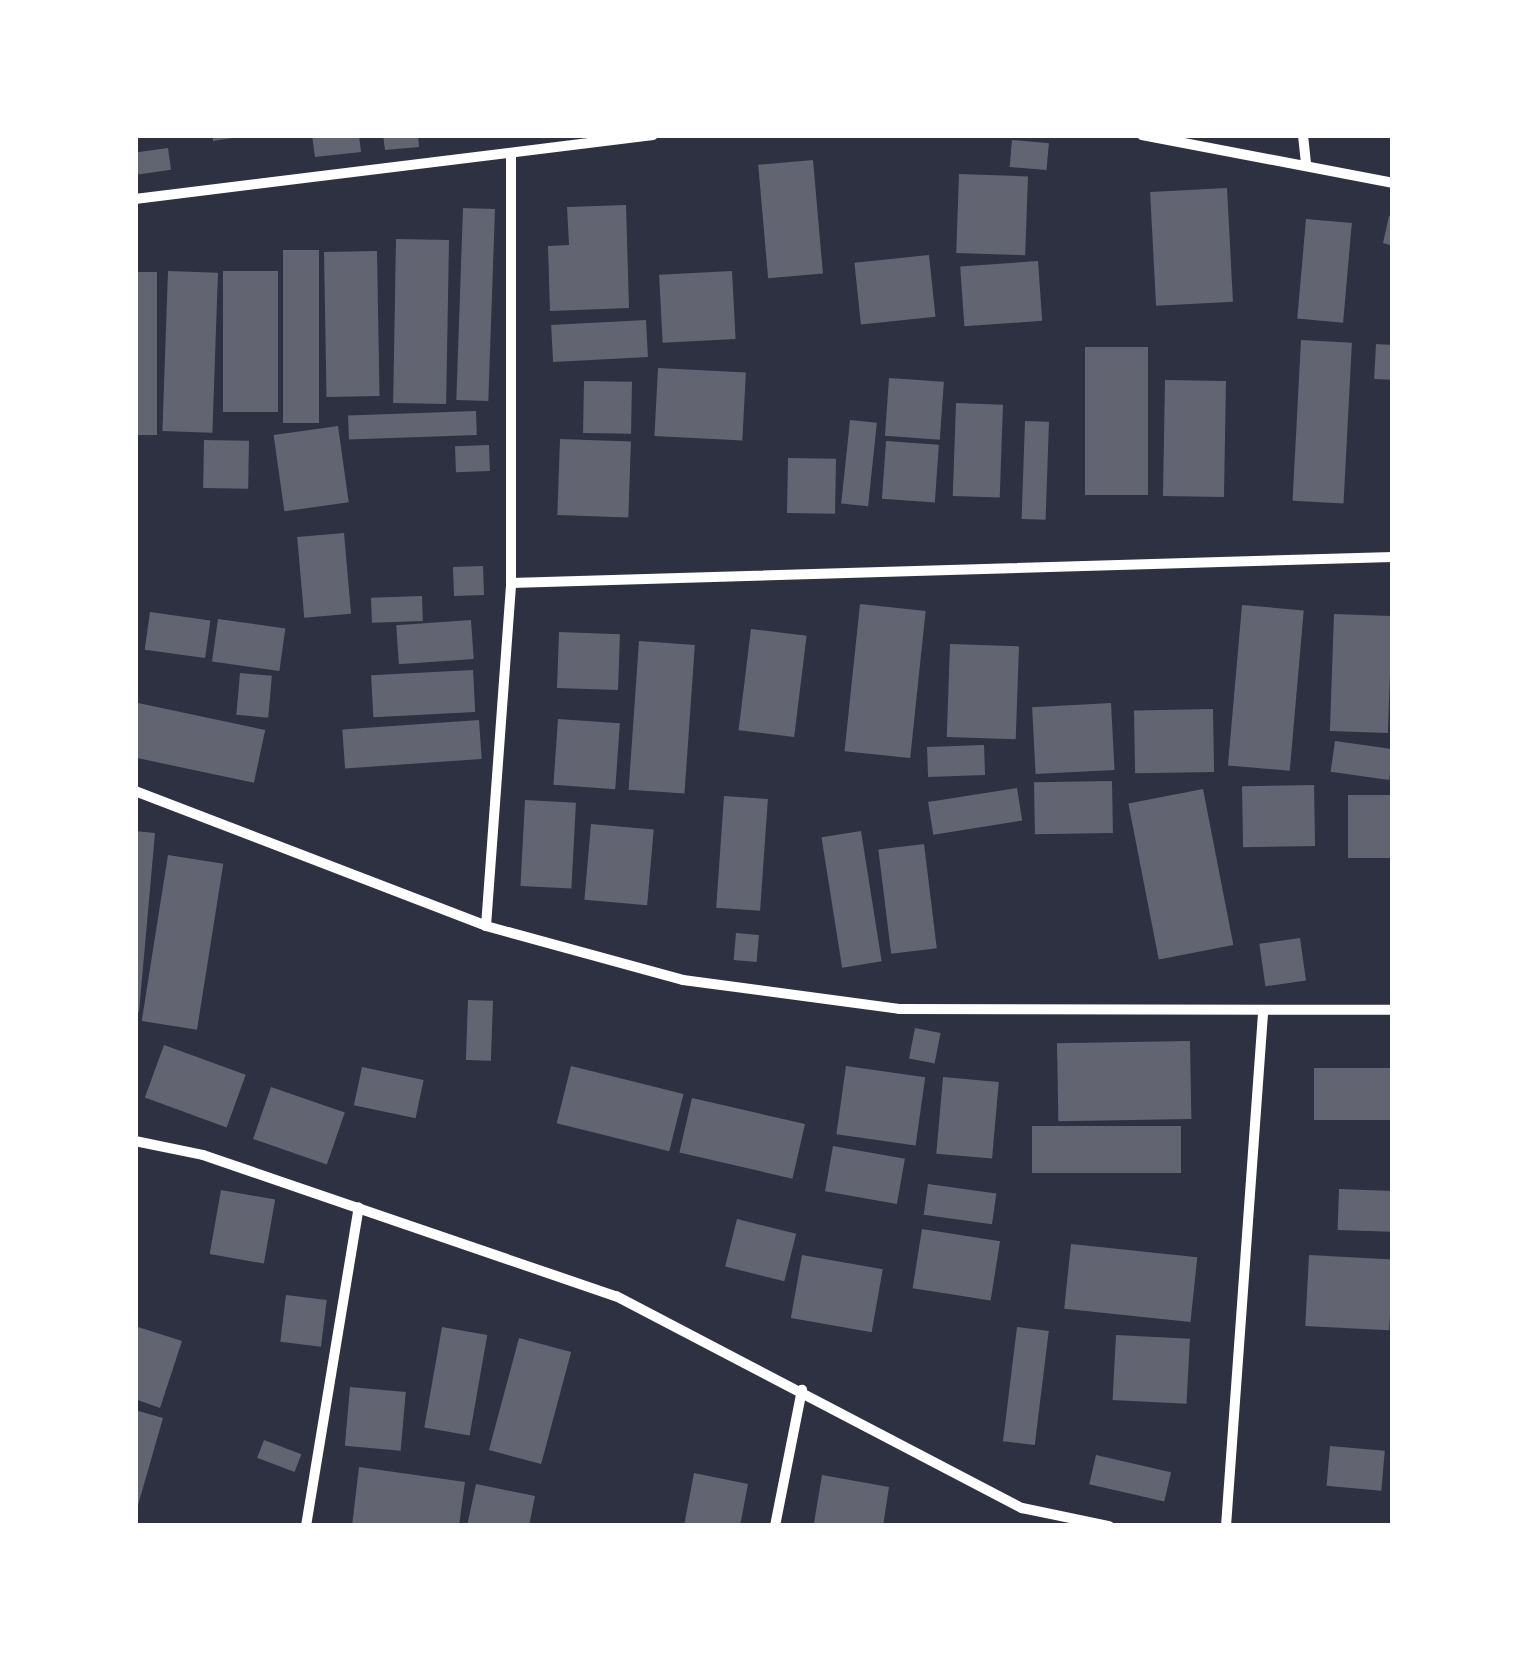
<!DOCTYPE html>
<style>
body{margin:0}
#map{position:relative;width:1528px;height:1661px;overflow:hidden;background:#2d3142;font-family:"Sofia Sans Condensed",sans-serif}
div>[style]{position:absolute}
.building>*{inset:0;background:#626471;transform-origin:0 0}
.minor>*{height:10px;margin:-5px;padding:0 5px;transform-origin:5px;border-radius:5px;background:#fff}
span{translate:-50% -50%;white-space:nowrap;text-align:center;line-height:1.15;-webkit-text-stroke:10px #fff;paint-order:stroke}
.frame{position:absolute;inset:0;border:138px solid #fff;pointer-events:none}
</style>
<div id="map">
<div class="building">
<div style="clip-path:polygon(213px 135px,239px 135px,239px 137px,213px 141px)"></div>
<div style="clip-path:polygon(312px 135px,359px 135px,361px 152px,315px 157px)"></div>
<div style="clip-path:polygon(383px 135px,418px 135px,419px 147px,385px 150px)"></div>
<div style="left:1012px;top:140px;width:37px;height:27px;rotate:5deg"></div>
<div style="left:168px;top:148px;width:22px;height:33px;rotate:82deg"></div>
<div style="left:813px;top:160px;width:114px;height:55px;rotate:85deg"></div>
<div style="left:959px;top:174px;width:69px;height:79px;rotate:2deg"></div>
<div style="left:1227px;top:188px;width:114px;height:77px;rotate:87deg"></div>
<div style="clip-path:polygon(626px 205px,629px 308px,550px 311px,548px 246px,569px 245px,567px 207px)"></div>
<div style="left:463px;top:208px;width:32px;height:192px;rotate:2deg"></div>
<div style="clip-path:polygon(1389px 216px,1393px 217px,1393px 246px,1383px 243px)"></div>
<div style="left:1306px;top:219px;width:46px;height:100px;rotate:5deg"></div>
<div style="left:396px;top:239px;width:53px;height:164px;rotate:1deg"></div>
<div style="left:283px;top:250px;width:36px;height:173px"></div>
<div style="left:377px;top:251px;width:145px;height:53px;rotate:89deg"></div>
<div style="left:929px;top:255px;width:62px;height:75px;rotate:84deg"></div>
<div style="left:1038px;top:261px;width:60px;height:78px;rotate:86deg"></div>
<div style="left:168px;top:271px;width:50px;height:160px;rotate:2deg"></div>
<div style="left:223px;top:271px;width:55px;height:141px"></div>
<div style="left:732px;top:271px;width:68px;height:73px;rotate:87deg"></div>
<div style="left:135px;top:272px;width:22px;height:163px"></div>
<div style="left:646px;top:320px;width:37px;height:95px;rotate:87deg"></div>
<div style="left:1301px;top:340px;width:51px;height:161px;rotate:3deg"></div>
<div style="left:1376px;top:344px;width:17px;height:35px;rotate:3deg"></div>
<div style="left:1085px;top:347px;width:63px;height:148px"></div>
<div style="left:658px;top:368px;width:88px;height:68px;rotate:3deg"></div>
<div style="left:889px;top:378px;width:55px;height:58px;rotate:4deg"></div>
<div style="left:1165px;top:380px;width:61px;height:116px;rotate:1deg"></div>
<div style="left:584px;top:381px;width:48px;height:52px;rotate:1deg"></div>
<div style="left:956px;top:403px;width:47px;height:93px;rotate:2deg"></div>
<div style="left:476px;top:411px;width:24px;height:128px;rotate:88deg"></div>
<div style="left:850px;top:420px;width:27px;height:84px;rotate:6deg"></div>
<div style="left:1025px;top:421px;width:24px;height:98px;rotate:2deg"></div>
<div style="left:338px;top:426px;width:77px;height:65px;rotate:82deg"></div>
<div style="left:560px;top:439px;width:71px;height:76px;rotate:2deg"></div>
<div style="left:204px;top:440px;width:45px;height:48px;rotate:1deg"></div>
<div style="left:886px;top:441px;width:53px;height:58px;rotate:4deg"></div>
<div style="left:489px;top:445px;width:26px;height:34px;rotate:88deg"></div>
<div style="left:788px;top:458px;width:48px;height:55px;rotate:1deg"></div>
<div style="left:344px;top:533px;width:81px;height:47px;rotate:85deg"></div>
<div style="left:483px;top:566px;width:29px;height:30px;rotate:88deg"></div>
<div style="left:422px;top:596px;width:25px;height:51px;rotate:88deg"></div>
<div style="left:860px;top:604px;width:66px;height:148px;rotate:6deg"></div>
<div style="left:1242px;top:605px;width:62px;height:161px;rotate:5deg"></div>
<div style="left:150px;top:612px;width:61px;height:38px;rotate:8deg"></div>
<div style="left:1334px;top:614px;width:58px;height:117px;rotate:2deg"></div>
<div style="left:218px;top:619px;width:68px;height:43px;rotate:8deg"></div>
<div style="left:471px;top:620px;width:39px;height:75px;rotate:86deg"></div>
<div style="left:751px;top:629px;width:56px;height:102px;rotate:7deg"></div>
<div style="left:559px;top:632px;width:61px;height:56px;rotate:2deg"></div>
<div style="left:639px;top:641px;width:56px;height:149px;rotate:4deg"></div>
<div style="left:950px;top:644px;width:69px;height:93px;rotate:2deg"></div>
<div style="left:473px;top:670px;width:42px;height:102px;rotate:87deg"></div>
<div style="left:240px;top:673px;width:32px;height:42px;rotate:5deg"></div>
<div style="left:138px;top:703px;width:130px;height:54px;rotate:12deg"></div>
<div style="left:1111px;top:703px;width:67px;height:79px;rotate:87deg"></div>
<div style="left:1213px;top:709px;width:63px;height:79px;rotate:89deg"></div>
<div style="left:558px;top:719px;width:62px;height:66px;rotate:4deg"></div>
<div style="left:479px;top:720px;width:39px;height:137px;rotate:86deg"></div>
<div style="left:1335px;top:741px;width:59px;height:31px;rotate:8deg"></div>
<div style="left:984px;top:745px;width:30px;height:57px;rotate:88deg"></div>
<div style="left:1112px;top:781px;width:52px;height:78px;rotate:89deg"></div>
<div style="left:1314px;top:785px;width:61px;height:72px;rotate:89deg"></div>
<div style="left:1017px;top:788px;width:33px;height:90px;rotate:81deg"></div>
<div style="left:1203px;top:789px;width:159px;height:76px;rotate:79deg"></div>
<div style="left:1393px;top:795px;width:63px;height:45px;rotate:90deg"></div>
<div style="left:724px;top:796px;width:44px;height:112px;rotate:4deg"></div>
<div style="left:525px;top:800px;width:51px;height:86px;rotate:3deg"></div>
<div style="left:591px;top:824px;width:63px;height:76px;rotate:5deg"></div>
<div style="clip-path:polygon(135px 831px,155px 833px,139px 1012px,135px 1011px)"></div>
<div style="left:861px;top:831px;width:132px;height:40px;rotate:81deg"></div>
<div style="left:924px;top:844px;width:105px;height:46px;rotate:83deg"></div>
<div style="left:168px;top:855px;width:56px;height:168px;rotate:9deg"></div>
<div style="left:736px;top:933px;width:23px;height:27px;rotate:5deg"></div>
<div style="left:1300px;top:938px;width:43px;height:41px;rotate:82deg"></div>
<div style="left:468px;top:1000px;width:25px;height:60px;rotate:2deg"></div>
<div style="left:915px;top:1028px;width:26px;height:31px;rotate:11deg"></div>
<div style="left:1190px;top:1041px;width:78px;height:133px;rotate:89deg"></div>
<div style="left:164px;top:1045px;width:87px;height:56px;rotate:20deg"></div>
<div style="left:571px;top:1066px;width:116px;height:59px;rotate:14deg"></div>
<div style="left:846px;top:1066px;width:80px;height:69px;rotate:8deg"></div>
<div style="left:362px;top:1067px;width:63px;height:39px;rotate:12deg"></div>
<div style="left:1314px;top:1068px;width:79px;height:52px"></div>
<div style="left:943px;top:1077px;width:56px;height:77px;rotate:5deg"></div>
<div style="left:271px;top:1087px;width:78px;height:55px;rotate:19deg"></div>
<div style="left:692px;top:1098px;width:116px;height:56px;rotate:13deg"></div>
<div style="left:1181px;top:1126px;width:47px;height:149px;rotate:90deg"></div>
<div style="left:833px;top:1146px;width:73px;height:46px;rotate:10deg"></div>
<div style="left:928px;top:1184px;width:69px;height:31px;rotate:8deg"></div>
<div style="left:1339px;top:1189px;width:54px;height:41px;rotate:2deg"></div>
<div style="left:221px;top:1190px;width:55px;height:65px;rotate:10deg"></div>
<div style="left:737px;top:1219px;width:61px;height:49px;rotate:14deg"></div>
<div style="left:922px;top:1229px;width:79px;height:60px;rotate:9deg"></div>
<div style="left:1071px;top:1244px;width:127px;height:65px;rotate:6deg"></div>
<div style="left:802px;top:1255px;width:82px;height:64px;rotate:10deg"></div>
<div style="left:1309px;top:1255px;width:84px;height:71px;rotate:3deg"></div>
<div style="left:286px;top:1295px;width:41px;height:47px;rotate:7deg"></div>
<div style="clip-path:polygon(135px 1326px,182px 1341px,160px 1408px,135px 1399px)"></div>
<div style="left:442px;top:1327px;width:46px;height:102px;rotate:10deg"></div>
<div style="left:1017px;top:1327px;width:32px;height:115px;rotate:7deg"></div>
<div style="left:1116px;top:1335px;width:74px;height:65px;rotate:3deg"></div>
<div style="left:519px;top:1338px;width:54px;height:116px;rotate:15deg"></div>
<div style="left:350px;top:1387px;width:56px;height:59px;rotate:5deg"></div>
<div style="clip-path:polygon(135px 1410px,163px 1418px,136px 1512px,135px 1511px)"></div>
<div style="left:264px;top:1440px;width:40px;height:19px;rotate:21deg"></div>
<div style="left:1330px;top:1446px;width:55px;height:40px;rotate:5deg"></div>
<div style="left:1096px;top:1455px;width:77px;height:30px;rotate:13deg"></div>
<div style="clip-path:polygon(359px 1467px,465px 1482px,459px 1526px,352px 1526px)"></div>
<div style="clip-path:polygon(694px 1473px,748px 1484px,740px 1526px,684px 1526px)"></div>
<div style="clip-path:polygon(822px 1475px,889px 1487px,883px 1526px,814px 1523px)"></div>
<div style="clip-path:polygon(476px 1484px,535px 1496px,529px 1526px,467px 1526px)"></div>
</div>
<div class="minor">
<div style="left:1142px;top:135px;width:256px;rotate:10.8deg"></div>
<div style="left:1303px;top:135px;width:30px;rotate:84deg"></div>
<div style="left:135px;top:199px;width:522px;rotate:-7.04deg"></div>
<div style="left:511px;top:583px;width:882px;rotate:-1.69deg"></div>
<div style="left:135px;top:791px;width:376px;rotate:21deg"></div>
<div style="left:486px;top:926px;width:204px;rotate:15.3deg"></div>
<div style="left:683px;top:980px;width:218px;rotate:7.6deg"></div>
<div style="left:899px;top:1009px;width:494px;rotate:0.1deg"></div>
<div style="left:486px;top:926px;width:344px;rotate:-85.8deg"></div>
<div style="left:511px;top:583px;width:430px;rotate:-90deg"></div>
<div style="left:135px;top:1141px;width:69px;rotate:11.6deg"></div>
<div style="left:203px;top:1155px;width:436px;rotate:18.9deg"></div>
<div style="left:616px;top:1296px;width:458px;rotate:27.6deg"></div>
<div style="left:1022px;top:1508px;width:89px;rotate:11.7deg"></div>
<div style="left:306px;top:1526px;width:323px;rotate:-80.6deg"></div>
<div style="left:775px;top:1526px;width:139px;rotate:-78.8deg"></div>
<div style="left:1226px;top:1526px;width:514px;rotate:-85.87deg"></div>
</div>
<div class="frame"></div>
</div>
